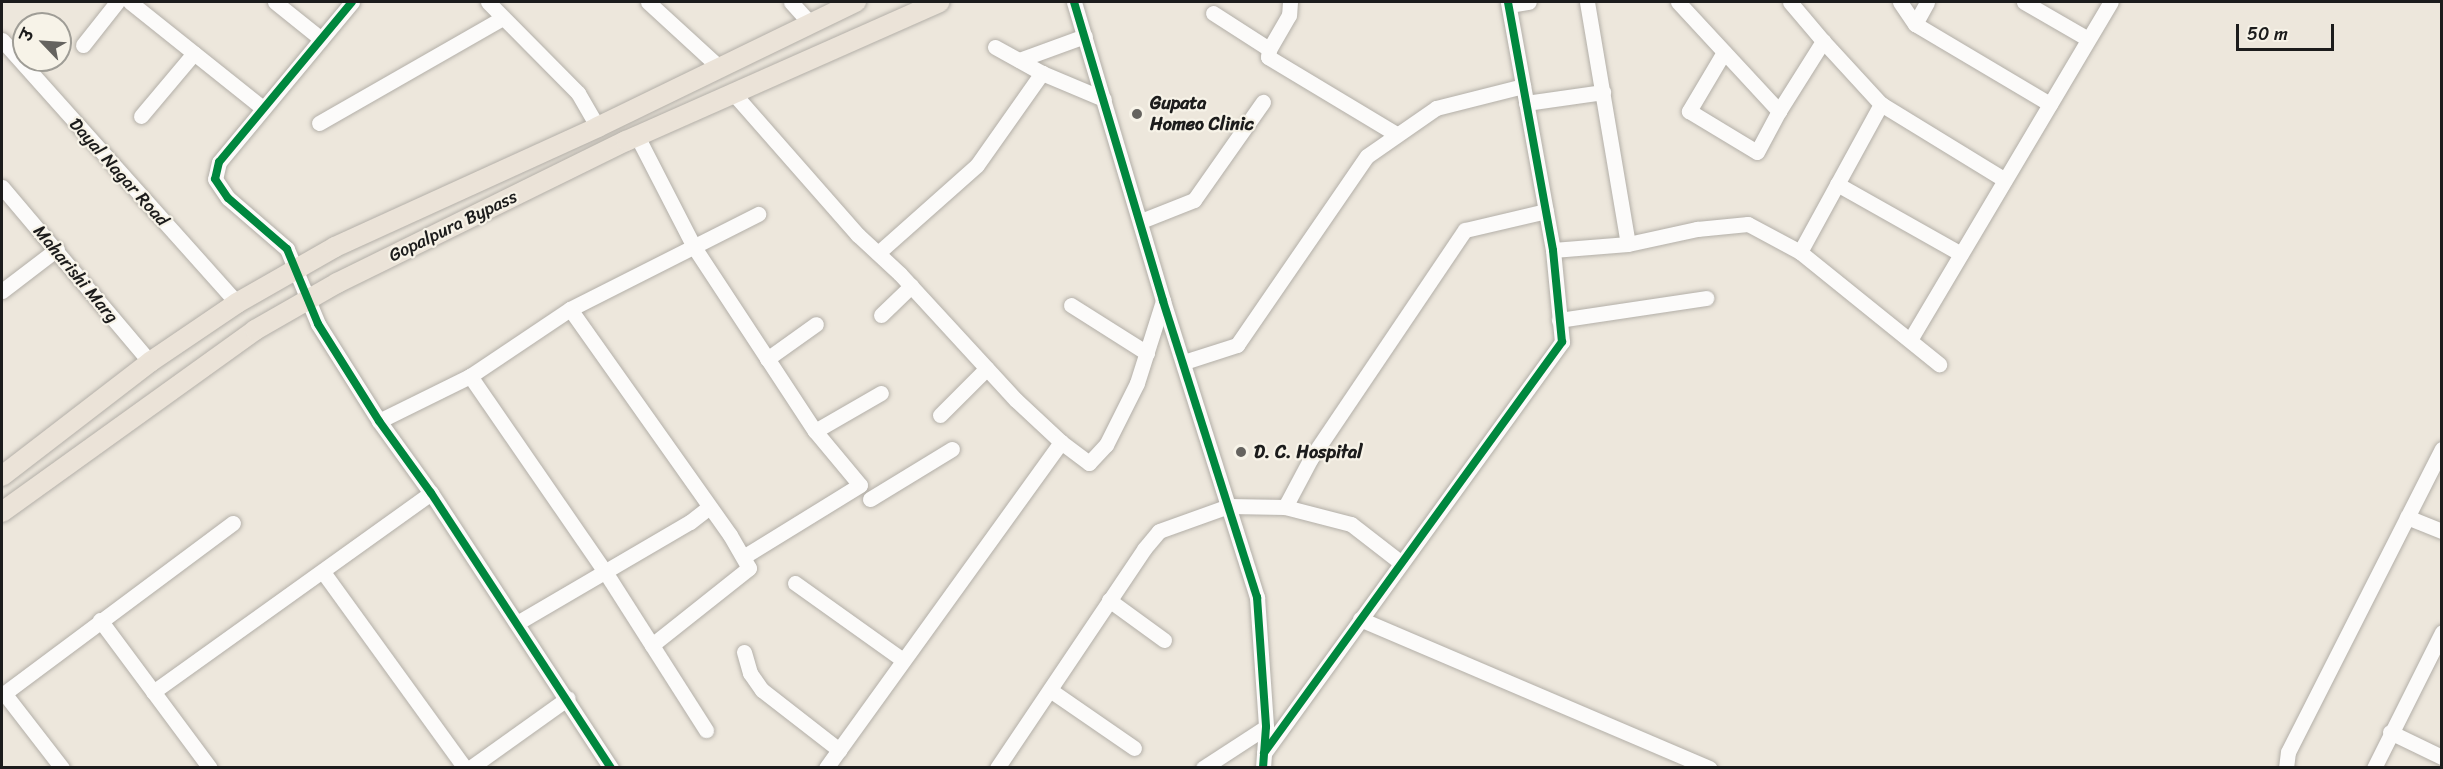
<!DOCTYPE html>
<meta charset="utf-8">
<style>
body{margin:0}
#map{position:relative;width:2443px;height:769px;overflow:hidden;background:#ede7dc;font-family:Sriracha,"Playpen Sans Deva",sans-serif}
div>[style]{position:absolute}
.roads{filter:drop-shadow(0 0 2px #b3afa8) drop-shadow(0 0 2px #b3afa8)}
.minor>*{height:15px;margin:-7.5px;padding:0 7.5px;transform-origin:7.5px;border-radius:7.5px;background:#fcfbfa}
.major>*{height:20px;margin:-10px;padding:0 10px;transform-origin:10px;border-radius:10px;background:#ebe3d8}
.cycleway>*{height:8px;margin:-4px;padding:0 4px;transform-origin:4px;border-radius:4px;background:#00873e}
.dots>*{width:16px;height:16px;translate:-50% -50%;box-sizing:border-box;border:3px solid #f7f3e8;border-radius:50%}
span{translate:-50% -50%;white-space:nowrap;text-align:center;line-height:1.15;-webkit-text-stroke:4.5px #f7f3e8;paint-order:stroke}
.poi-label{font-size:18px;color:#1c1c1c;font-weight:700}
.left{translate:0 -50%;text-align:left}
.street-label{font-size:18px;color:#1c1c1c}
.frame{position:absolute;inset:0;border:3px solid #1c1c1c;pointer-events:none}
.north{position:absolute;left:12px;top:12px;width:60px;height:60px;box-sizing:border-box;background:#f7f3e8;border:2px solid #9f9d96;border-radius:50%;rotate:295deg;font-size:16px;font-weight:700;line-height:24px;text-align:center;color:#1c1c1c}
.north::after{content:'';display:block;margin:auto;width:21px;height:27px;background:#65635f;clip-path:polygon(50% 0,100% 100%,50% 72%,0 100%)}
.scale{position:absolute;left:2236px;top:24px;width:98px;height:27px;box-sizing:border-box;border:3px solid #1c1c1c;border-top:0;padding-left:8px;font-size:18px;line-height:21px;white-space:nowrap;color:#1c1c1c;-webkit-text-stroke:4px #f7f3e8;paint-order:stroke}
</style>
<div id="map">
<div class="roads">
<div class="minor">
<div style="left:130px;top:2px;width:170px;rotate:38.6deg"></div>
<div style="left:275px;top:2px;width:59px;rotate:38.8deg"></div>
<div style="left:352px;top:2px;width:208px;rotate:129.7deg"></div>
<div style="left:219px;top:162px;width:17px;rotate:103deg"></div>
<div style="left:215px;top:179px;width:23px;rotate:56deg"></div>
<div style="left:228px;top:198px;width:78px;rotate:40.8deg"></div>
<div style="left:287px;top:249px;width:81px;rotate:67.5deg"></div>
<div style="left:318px;top:324px;width:115px;rotate:57.8deg"></div>
<div style="left:379px;top:421px;width:89px;rotate:54.2deg"></div>
<div style="left:431px;top:493px;width:329px;rotate:56.8deg"></div>
<div style="left:488px;top:2px;width:128px;rotate:45.3deg"></div>
<div style="left:578px;top:93px;width:39px;rotate:60deg"></div>
<div style="left:648px;top:2px;width:96px;rotate:42.5deg"></div>
<div style="left:791px;top:2px;width:27px;rotate:48deg"></div>
<div style="left:1074px;top:2px;width:312px;rotate:73.4deg"></div>
<div style="left:1163px;top:301px;width:311px;rotate:72.4deg"></div>
<div style="left:1257px;top:597px;width:130px;rotate:86deg"></div>
<div style="left:1266px;top:727px;width:41px;rotate:94.2deg"></div>
<div style="left:1290px;top:2px;width:13px;rotate:94deg"></div>
<div style="left:1289px;top:15px;width:39px;rotate:120deg"></div>
<div style="left:1269px;top:49px;width:8px;rotate:97deg"></div>
<div style="left:1268px;top:57px;width:149px;rotate:31deg"></div>
<div style="left:1587px;top:2px;width:245px;rotate:80.4deg"></div>
<div style="left:1678px;top:2px;width:149px;rotate:47.2deg"></div>
<div style="left:1779px;top:111px;width:83px;rotate:-57.8deg"></div>
<div style="left:1823px;top:41px;width:51px;rotate:-130.2deg"></div>
<div style="left:1900px;top:2px;width:27px;rotate:56deg"></div>
<div style="left:1915px;top:24px;width:157px;rotate:30.7deg"></div>
<div style="left:2024px;top:2px;width:74px;rotate:30deg"></div>
<div style="left:1509px;top:5px;width:20px;rotate:-9deg"></div>
<div style="left:1213px;top:13px;width:67px;rotate:32.7deg"></div>
<div style="left:1915px;top:24px;width:25px;rotate:-61deg"></div>
<div style="left:2px;top:40px;width:353px;rotate:48.2deg"></div>
<div style="left:1823px;top:41px;width:86px;rotate:47.4deg"></div>
<div style="left:1881px;top:104px;width:145px;rotate:31.5deg"></div>
<div style="left:83px;top:45px;width:55px;rotate:-51.7deg"></div>
<div style="left:995px;top:47px;width:54px;rotate:29deg"></div>
<div style="left:1724px;top:52px;width:69px;rotate:120.7deg"></div>
<div style="left:1689px;top:111px;width:79px;rotate:31.1deg"></div>
<div style="left:1757px;top:152px;width:47px;rotate:-61.8deg"></div>
<div style="left:1019px;top:60px;width:70px;rotate:-20deg"></div>
<div style="left:734px;top:94px;width:188px;rotate:48.7deg"></div>
<div style="left:858px;top:235px;width:57px;rotate:42.9deg"></div>
<div style="left:900px;top:274px;width:171px;rotate:47.4deg"></div>
<div style="left:1016px;top:400px;width:62px;rotate:43deg"></div>
<div style="left:1061px;top:442px;width:35px;rotate:37deg"></div>
<div style="left:1089px;top:463px;width:25px;rotate:-47deg"></div>
<div style="left:1106px;top:445px;width:69px;rotate:-63.4deg"></div>
<div style="left:1137px;top:383px;width:86px;rotate:-72.4deg"></div>
<div style="left:1526px;top:103px;width:78px;rotate:-8.1deg"></div>
<div style="left:141px;top:116px;width:82px;rotate:-49.9deg"></div>
<div style="left:319px;top:123px;width:211px;rotate:-29.8deg"></div>
<div style="left:637px;top:136px;width:125px;rotate:62.8deg"></div>
<div style="left:694px;top:247px;width:220px;rotate:56.7deg"></div>
<div style="left:815px;top:431px;width:70px;rotate:50.2deg"></div>
<div style="left:860px;top:485px;width:137px;rotate:148.4deg"></div>
<div style="left:1837px;top:184px;width:142px;rotate:29.4deg"></div>
<div style="left:2px;top:187px;width:229px;rotate:49.8deg"></div>
<div style="left:1141px;top:221px;width:57px;rotate:-21.6deg"></div>
<div style="left:1194px;top:200px;width:120px;rotate:-54.9deg"></div>
<div style="left:1553px;top:250px;width:75px;rotate:-4.6deg"></div>
<div style="left:1628px;top:244px;width:71px;rotate:-12.3deg"></div>
<div style="left:1697px;top:229px;width:51px;rotate:-5.6deg"></div>
<div style="left:1748px;top:224px;width:59px;rotate:28.3deg"></div>
<div style="left:1800px;top:252px;width:179px;rotate:38.9deg"></div>
<div style="left:1800px;top:252px;width:169px;rotate:-61.3deg"></div>
<div style="left:878px;top:253px;width:132px;rotate:-41.6deg"></div>
<div style="left:977px;top:165px;width:113px;rotate:-54.8deg"></div>
<div style="left:1042px;top:73px;width:67px;rotate:22.8deg"></div>
<div style="left:2px;top:291px;width:69px;rotate:-37.4deg"></div>
<div style="left:1071px;top:305px;width:90px;rotate:32.3deg"></div>
<div style="left:570px;top:309px;width:211px;rotate:-26.8deg"></div>
<div style="left:881px;top:315px;width:42px;rotate:-44deg"></div>
<div style="left:1559px;top:320px;width:149px;rotate:-8.5deg"></div>
<div style="left:1910px;top:340px;width:393px;rotate:-59.3deg"></div>
<div style="left:767px;top:359px;width:60px;rotate:-35.5deg"></div>
<div style="left:1184px;top:362px;width:56px;rotate:-17.8deg"></div>
<div style="left:1237px;top:345px;width:229px;rotate:-55.5deg"></div>
<div style="left:1367px;top:156px;width:84px;rotate:-34.8deg"></div>
<div style="left:1436px;top:108px;width:90px;rotate:-14.2deg"></div>
<div style="left:470px;top:376px;width:236px;rotate:55.4deg"></div>
<div style="left:604px;top:570px;width:190px;rotate:57.5deg"></div>
<div style="left:940px;top:415px;width:66px;rotate:-45deg"></div>
<div style="left:379px;top:421px;width:102px;rotate:-26.3deg"></div>
<div style="left:470px;top:376px;width:120px;rotate:-33.8deg"></div>
<div style="left:570px;top:309px;width:277px;rotate:54.7deg"></div>
<div style="left:730px;top:535px;width:38px;rotate:60deg"></div>
<div style="left:749px;top:568px;width:124px;rotate:141.6deg"></div>
<div style="left:815px;top:431px;width:76px;rotate:-29.9deg"></div>
<div style="left:870px;top:499px;width:96px;rotate:-31.4deg"></div>
<div style="left:1285px;top:507px;width:55px;rotate:-62deg"></div>
<div style="left:1311px;top:458px;width:275px;rotate:-56deg"></div>
<div style="left:1465px;top:230px;width:83px;rotate:-13.2deg"></div>
<div style="left:2407px;top:517px;width:38px;rotate:22deg"></div>
<div style="left:323px;top:572px;width:242px;rotate:54.1deg"></div>
<div style="left:795px;top:583px;width:133px;rotate:35.5deg"></div>
<div style="left:1109px;top:600px;width:68px;rotate:36deg"></div>
<div style="left:1360px;top:619px;width:380px;rotate:23.1deg"></div>
<div style="left:100px;top:620px;width:184px;rotate:53.4deg"></div>
<div style="left:517px;top:623px;width:200px;rotate:-30.3deg"></div>
<div style="left:690px;top:522px;width:24px;rotate:-38deg"></div>
<div style="left:744px;top:652px;width:22px;rotate:74deg"></div>
<div style="left:750px;top:673px;width:21px;rotate:55deg"></div>
<div style="left:762px;top:690px;width:98px;rotate:37.9deg"></div>
<div style="left:1050px;top:690px;width:102px;rotate:34.6deg"></div>
<div style="left:153px;top:692px;width:342px;rotate:-35.6deg"></div>
<div style="left:4px;top:693px;width:95px;rotate:52.3deg"></div>
<div style="left:2px;top:695px;width:288px;rotate:-36.7deg"></div>
<div style="left:2390px;top:732px;width:58px;rotate:25.7deg"></div>
<div style="left:1264px;top:753px;width:508px;rotate:-54.06deg"></div>
<div style="left:1562px;top:342px;width:92px;rotate:-95.6deg"></div>
<div style="left:1553px;top:250px;width:252px;rotate:-100.3deg"></div>
<div style="left:470px;top:768px;width:120px;rotate:-35.5deg"></div>
<div style="left:826px;top:768px;width:402px;rotate:-54.2deg"></div>
<div style="left:997px;top:768px;width:264px;rotate:-56.1deg"></div>
<div style="left:1144px;top:549px;width:23px;rotate:-50deg"></div>
<div style="left:1159px;top:531px;width:74px;rotate:-19.7deg"></div>
<div style="left:1229px;top:506px;width:56px;rotate:1deg"></div>
<div style="left:1285px;top:507px;width:68px;rotate:14.4deg"></div>
<div style="left:1351px;top:524px;width:62px;rotate:37.8deg"></div>
<div style="left:1203px;top:768px;width:75px;rotate:-33.1deg"></div>
<div style="left:2286px;top:768px;width:16px;rotate:-83deg"></div>
<div style="left:2288px;top:752px;width:340px;rotate:-63.1deg"></div>
<div style="left:2374px;top:768px;width:152px;rotate:-63.4deg"></div>
</div>
<div class="major">
<div style="left:2px;top:476px;width:187px;rotate:-37.6deg"></div>
<div style="left:150px;top:362px;width:105px;rotate:-34.1deg"></div>
<div style="left:237px;top:303px;width:113px;rotate:-29.7deg"></div>
<div style="left:335px;top:247px;width:289px;rotate:-24.5deg"></div>
<div style="left:598px;top:127px;width:287px;rotate:-25.9deg"></div>
<div style="left:2px;top:512px;width:312px;rotate:-35.7deg"></div>
<div style="left:255px;top:330px;width:95px;rotate:-29.8deg"></div>
<div style="left:337px;top:283px;width:322px;rotate:-26.2deg"></div>
<div style="left:626px;top:141px;width:343px;rotate:-23.9deg"></div>
</div>
</div>
<div class="cycleway">
<div style="left:352px;top:2px;width:208px;rotate:129.7deg"></div>
<div style="left:219px;top:162px;width:17px;rotate:103deg"></div>
<div style="left:215px;top:179px;width:23px;rotate:56deg"></div>
<div style="left:228px;top:198px;width:78px;rotate:40.8deg"></div>
<div style="left:287px;top:249px;width:81px;rotate:67.5deg"></div>
<div style="left:318px;top:324px;width:115px;rotate:57.8deg"></div>
<div style="left:379px;top:421px;width:89px;rotate:54.2deg"></div>
<div style="left:431px;top:493px;width:329px;rotate:56.8deg"></div>
<div style="left:1074px;top:2px;width:312px;rotate:73.4deg"></div>
<div style="left:1163px;top:301px;width:311px;rotate:72.4deg"></div>
<div style="left:1257px;top:597px;width:130px;rotate:86deg"></div>
<div style="left:1266px;top:727px;width:41px;rotate:94.2deg"></div>
<div style="left:1264px;top:753px;width:508px;rotate:-54.06deg"></div>
<div style="left:1562px;top:342px;width:92px;rotate:-95.6deg"></div>
<div style="left:1553px;top:250px;width:252px;rotate:-100.3deg"></div>
</div>
<div class="dots">
<div style="left:1137px;top:114px;background:#65635f"></div>
<div style="left:1241px;top:452px;background:#65635f"></div>
</div>
<div class="poi-label">
<span class="left" style="left:1150px;top:114px">Gupata<br>Homeo Clinic</span>
<span class="left" style="left:1254px;top:452px">D. C. Hospital</span>
</div>
<div class="street-label">
<span style="left:119px;top:172px;rotate:48deg">Dayal Nagar Road</span>
<span style="left:453px;top:226px;rotate:-26deg">Gopalpura Bypass</span>
<span style="left:76px;top:274px;rotate:50deg">Maharishi Marg</span>
</div>
<div class="frame"></div>
<div class="north">उ</div>
<div class="scale">50 m</div>
</div>
